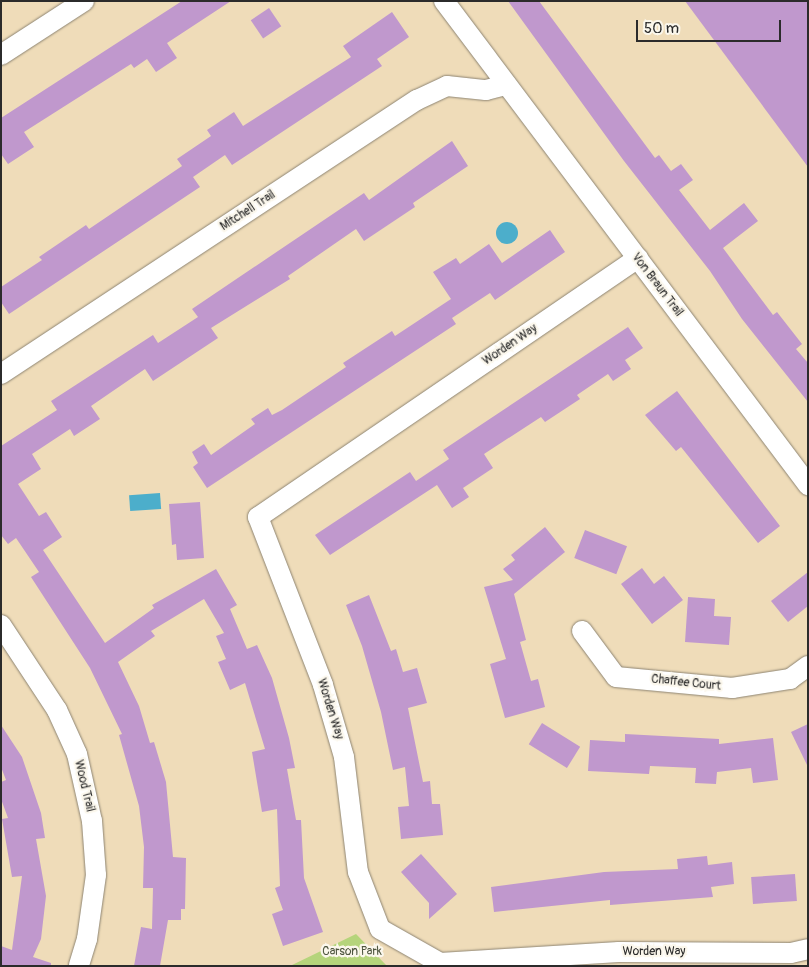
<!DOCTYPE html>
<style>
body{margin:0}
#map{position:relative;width:809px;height:967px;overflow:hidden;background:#efdcb9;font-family:Pangolin,sans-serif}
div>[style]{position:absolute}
.green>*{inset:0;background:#b5d47b}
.water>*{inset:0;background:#4caecb;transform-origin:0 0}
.round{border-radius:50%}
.building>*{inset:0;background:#c098cd;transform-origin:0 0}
.roads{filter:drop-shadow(0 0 1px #8d8472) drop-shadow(0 0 1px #8d8472)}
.street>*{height:20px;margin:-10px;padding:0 10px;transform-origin:10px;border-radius:10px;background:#fff}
span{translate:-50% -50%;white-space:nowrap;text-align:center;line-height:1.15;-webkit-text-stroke:4.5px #fbf7ec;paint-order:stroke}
.street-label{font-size:12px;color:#2b2b2b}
.park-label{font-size:12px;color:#4e553f}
.frame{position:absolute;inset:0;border:2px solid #2b2b2b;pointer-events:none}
.scale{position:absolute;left:636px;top:20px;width:145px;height:22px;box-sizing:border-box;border:2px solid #2b2b2b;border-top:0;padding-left:6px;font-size:15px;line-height:18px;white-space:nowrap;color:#2b2b2b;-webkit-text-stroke:4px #fbf7ec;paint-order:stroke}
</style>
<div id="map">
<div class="green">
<div style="clip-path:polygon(356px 934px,387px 966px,290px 966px)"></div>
</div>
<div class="water">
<div class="round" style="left:496px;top:222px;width:22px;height:22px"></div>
<div style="left:160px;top:493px;width:16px;height:31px;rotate:86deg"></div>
</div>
<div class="building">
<div style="clip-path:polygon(182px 1px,231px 1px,167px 43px,177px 58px,156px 72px,147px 59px,134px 68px,131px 64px,24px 132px,34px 147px,8px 164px,1px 154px,1px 118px)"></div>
<div style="clip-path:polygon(508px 1px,539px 1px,655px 158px,659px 155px,671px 171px,681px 164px,693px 180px,679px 190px,710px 230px,744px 203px,758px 221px,723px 248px,773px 315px,777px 312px,802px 344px,796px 349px,808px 363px,808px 402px,742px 319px,710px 271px,624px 161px)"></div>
<div style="clip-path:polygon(685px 1px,808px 1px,808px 167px)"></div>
<div style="left:269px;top:8px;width:22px;height:22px;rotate:56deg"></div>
<div style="clip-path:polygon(392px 12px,409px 37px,377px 59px,382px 66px,232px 165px,225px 155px,193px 177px,200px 187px,9px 314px,1px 302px,1px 287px,42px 260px,39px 257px,86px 225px,89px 229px,182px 166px,177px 159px,211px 136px,207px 130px,234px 112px,243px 126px,351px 57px,343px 46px)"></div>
<div style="clip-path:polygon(452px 141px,468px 166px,413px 203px,415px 207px,364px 241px,356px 229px,288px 276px,290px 279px,211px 328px,218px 338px,153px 381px,145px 369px,91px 406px,100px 419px,74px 436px,70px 429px,32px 454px,41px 469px,18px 484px,39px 516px,46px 512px,62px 537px,43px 550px,105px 643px,154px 608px,152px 605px,216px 569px,237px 605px,230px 609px,247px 649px,257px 645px,272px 678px,289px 738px,295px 768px,287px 769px,296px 820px,301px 820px,304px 878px,323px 932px,283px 946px,272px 914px,283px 910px,275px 888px,280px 886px,277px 809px,262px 812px,252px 752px,265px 749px,245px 683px,230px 690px,218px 662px,226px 659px,216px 636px,224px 633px,204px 599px,151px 631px,155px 636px,118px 662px,139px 706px,150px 743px,154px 742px,166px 782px,173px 857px,186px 858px,185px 909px,181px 909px,181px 920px,168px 920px,160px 966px,134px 966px,141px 927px,152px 929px,153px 888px,143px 888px,144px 847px,139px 806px,119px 735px,122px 734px,90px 668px,31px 577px,39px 572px,16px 538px,8px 544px,1px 535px,1px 446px,57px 410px,51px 401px,153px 335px,158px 343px,198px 317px,192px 309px,364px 193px,369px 200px)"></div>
<div style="clip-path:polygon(550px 230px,565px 252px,495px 300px,490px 293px,452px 318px,456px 324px,207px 488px,193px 467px,198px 463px,192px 452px,204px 444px,211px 455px,255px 424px,251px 419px,268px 408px,272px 415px,282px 410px,346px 367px,343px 363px,392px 331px,395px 336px,451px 299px,433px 272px,456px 258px,460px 264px,489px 244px,502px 263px)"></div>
<div style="clip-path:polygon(628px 327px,643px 348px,625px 360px,631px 369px,613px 381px,608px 374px,577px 395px,580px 399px,545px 422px,541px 417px,484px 454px,493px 468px,463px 488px,469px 497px,452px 508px,437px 485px,330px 555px,315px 535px,410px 472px,416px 481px,449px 459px,443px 450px)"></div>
<div style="clip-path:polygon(677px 391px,780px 526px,758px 543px,681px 447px,676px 451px,645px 415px)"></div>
<div style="clip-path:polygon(200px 502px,204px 558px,177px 560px,176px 544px,172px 545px,169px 504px)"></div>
<div style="clip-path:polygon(545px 527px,565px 552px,514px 594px,526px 640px,520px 642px,531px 681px,538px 679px,545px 707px,505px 718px,490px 664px,506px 659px,484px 587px,513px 580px,503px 569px,515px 560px,511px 555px)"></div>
<div style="left:585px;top:530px;width:45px;height:30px;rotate:21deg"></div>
<div style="clip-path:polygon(642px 568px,654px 584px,664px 576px,683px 600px,652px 624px,621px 584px)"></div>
<div style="clip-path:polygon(808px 572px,808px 606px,788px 622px,771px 601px)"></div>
<div style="clip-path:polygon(369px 595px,391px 651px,396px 649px,403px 672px,417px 668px,427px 703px,408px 708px,423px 782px,430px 781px,432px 804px,440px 804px,443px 835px,401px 839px,398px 807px,409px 806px,405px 767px,393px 770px,381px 712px,362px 646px,346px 605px)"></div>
<div style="clip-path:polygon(688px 597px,715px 599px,714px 616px,731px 617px,729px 645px,685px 642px)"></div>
<div style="left:542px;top:723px;width:45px;height:25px;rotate:32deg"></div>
<div style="clip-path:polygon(808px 724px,808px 767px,791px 732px)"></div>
<div style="clip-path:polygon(1px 725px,22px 757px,41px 813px,45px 838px,36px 839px,46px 896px,41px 939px,33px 957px,51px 963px,51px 966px,1px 966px,1px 946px,12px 950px,22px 876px,12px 877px,2px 819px,8px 818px,1px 799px,1px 782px,6px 780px,1px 767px)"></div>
<div style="clip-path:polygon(625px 734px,719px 739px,719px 744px,773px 738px,778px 780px,753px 783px,751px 768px,717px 772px,716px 784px,695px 783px,696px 768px,650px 766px,649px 774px,588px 771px,590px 740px,625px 742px)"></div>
<div style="clip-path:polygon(421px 854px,457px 894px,429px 919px,429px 903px,401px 872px)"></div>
<div style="clip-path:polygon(707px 856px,708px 865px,732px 862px,734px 884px,711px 887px,713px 897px,610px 905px,610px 900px,494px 912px,491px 887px,604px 872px,678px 869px,677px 859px)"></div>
<div style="left:795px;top:874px;width:27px;height:44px;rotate:86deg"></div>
</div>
<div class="roads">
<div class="street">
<div style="left:444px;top:1px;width:606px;rotate:53.05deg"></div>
<div style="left:1px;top:55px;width:99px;rotate:-33deg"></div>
<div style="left:638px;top:258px;width:460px;rotate:145.7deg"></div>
<div style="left:258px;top:517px;width:180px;rotate:68.8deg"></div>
<div style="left:323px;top:685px;width:75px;rotate:73.7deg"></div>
<div style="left:344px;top:757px;width:116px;rotate:83.1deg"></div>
<div style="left:358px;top:872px;width:61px;rotate:68.9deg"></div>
<div style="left:380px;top:929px;width:69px;rotate:29.5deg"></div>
<div style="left:440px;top:963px;width:179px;rotate:-3.5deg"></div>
<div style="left:619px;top:952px;width:172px;rotate:0.3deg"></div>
<div style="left:791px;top:953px;width:17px;rotate:-13deg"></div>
<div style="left:1px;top:374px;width:498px;rotate:-33.4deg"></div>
<div style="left:417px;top:100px;width:33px;rotate:-25deg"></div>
<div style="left:447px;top:86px;width:39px;rotate:6deg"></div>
<div style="left:486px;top:90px;width:21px;rotate:-14deg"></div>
<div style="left:1px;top:625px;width:102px;rotate:56.6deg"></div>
<div style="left:57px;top:710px;width:48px;rotate:65.6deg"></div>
<div style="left:77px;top:754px;width:69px;rotate:77.4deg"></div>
<div style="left:92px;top:821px;width:54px;rotate:85.8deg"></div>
<div style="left:96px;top:875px;width:65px;rotate:98deg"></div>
<div style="left:87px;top:939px;width:28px;rotate:107deg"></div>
<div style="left:582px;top:631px;width:57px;rotate:53.5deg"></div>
<div style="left:616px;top:677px;width:117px;rotate:5.4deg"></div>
<div style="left:732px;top:688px;width:59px;rotate:-8.8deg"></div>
<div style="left:790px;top:679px;width:22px;rotate:-36deg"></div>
</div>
</div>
<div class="street-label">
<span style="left:248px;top:211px;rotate:-33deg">Mitchell Trail</span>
<span style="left:657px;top:285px;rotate:53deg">Von Braun Trail</span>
<span style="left:510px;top:345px;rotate:-34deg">Worden Way</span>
<span style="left:686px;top:683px;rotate:6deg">Chaffee Court</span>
<span style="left:330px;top:709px;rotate:73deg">Worden Way</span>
<span style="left:84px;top:786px;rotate:77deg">Wood Trail</span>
<span style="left:654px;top:952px">Worden Way</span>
</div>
<div class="park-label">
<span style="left:352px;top:952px">Carson Park</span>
</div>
<div class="frame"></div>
<div class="scale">50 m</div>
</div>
